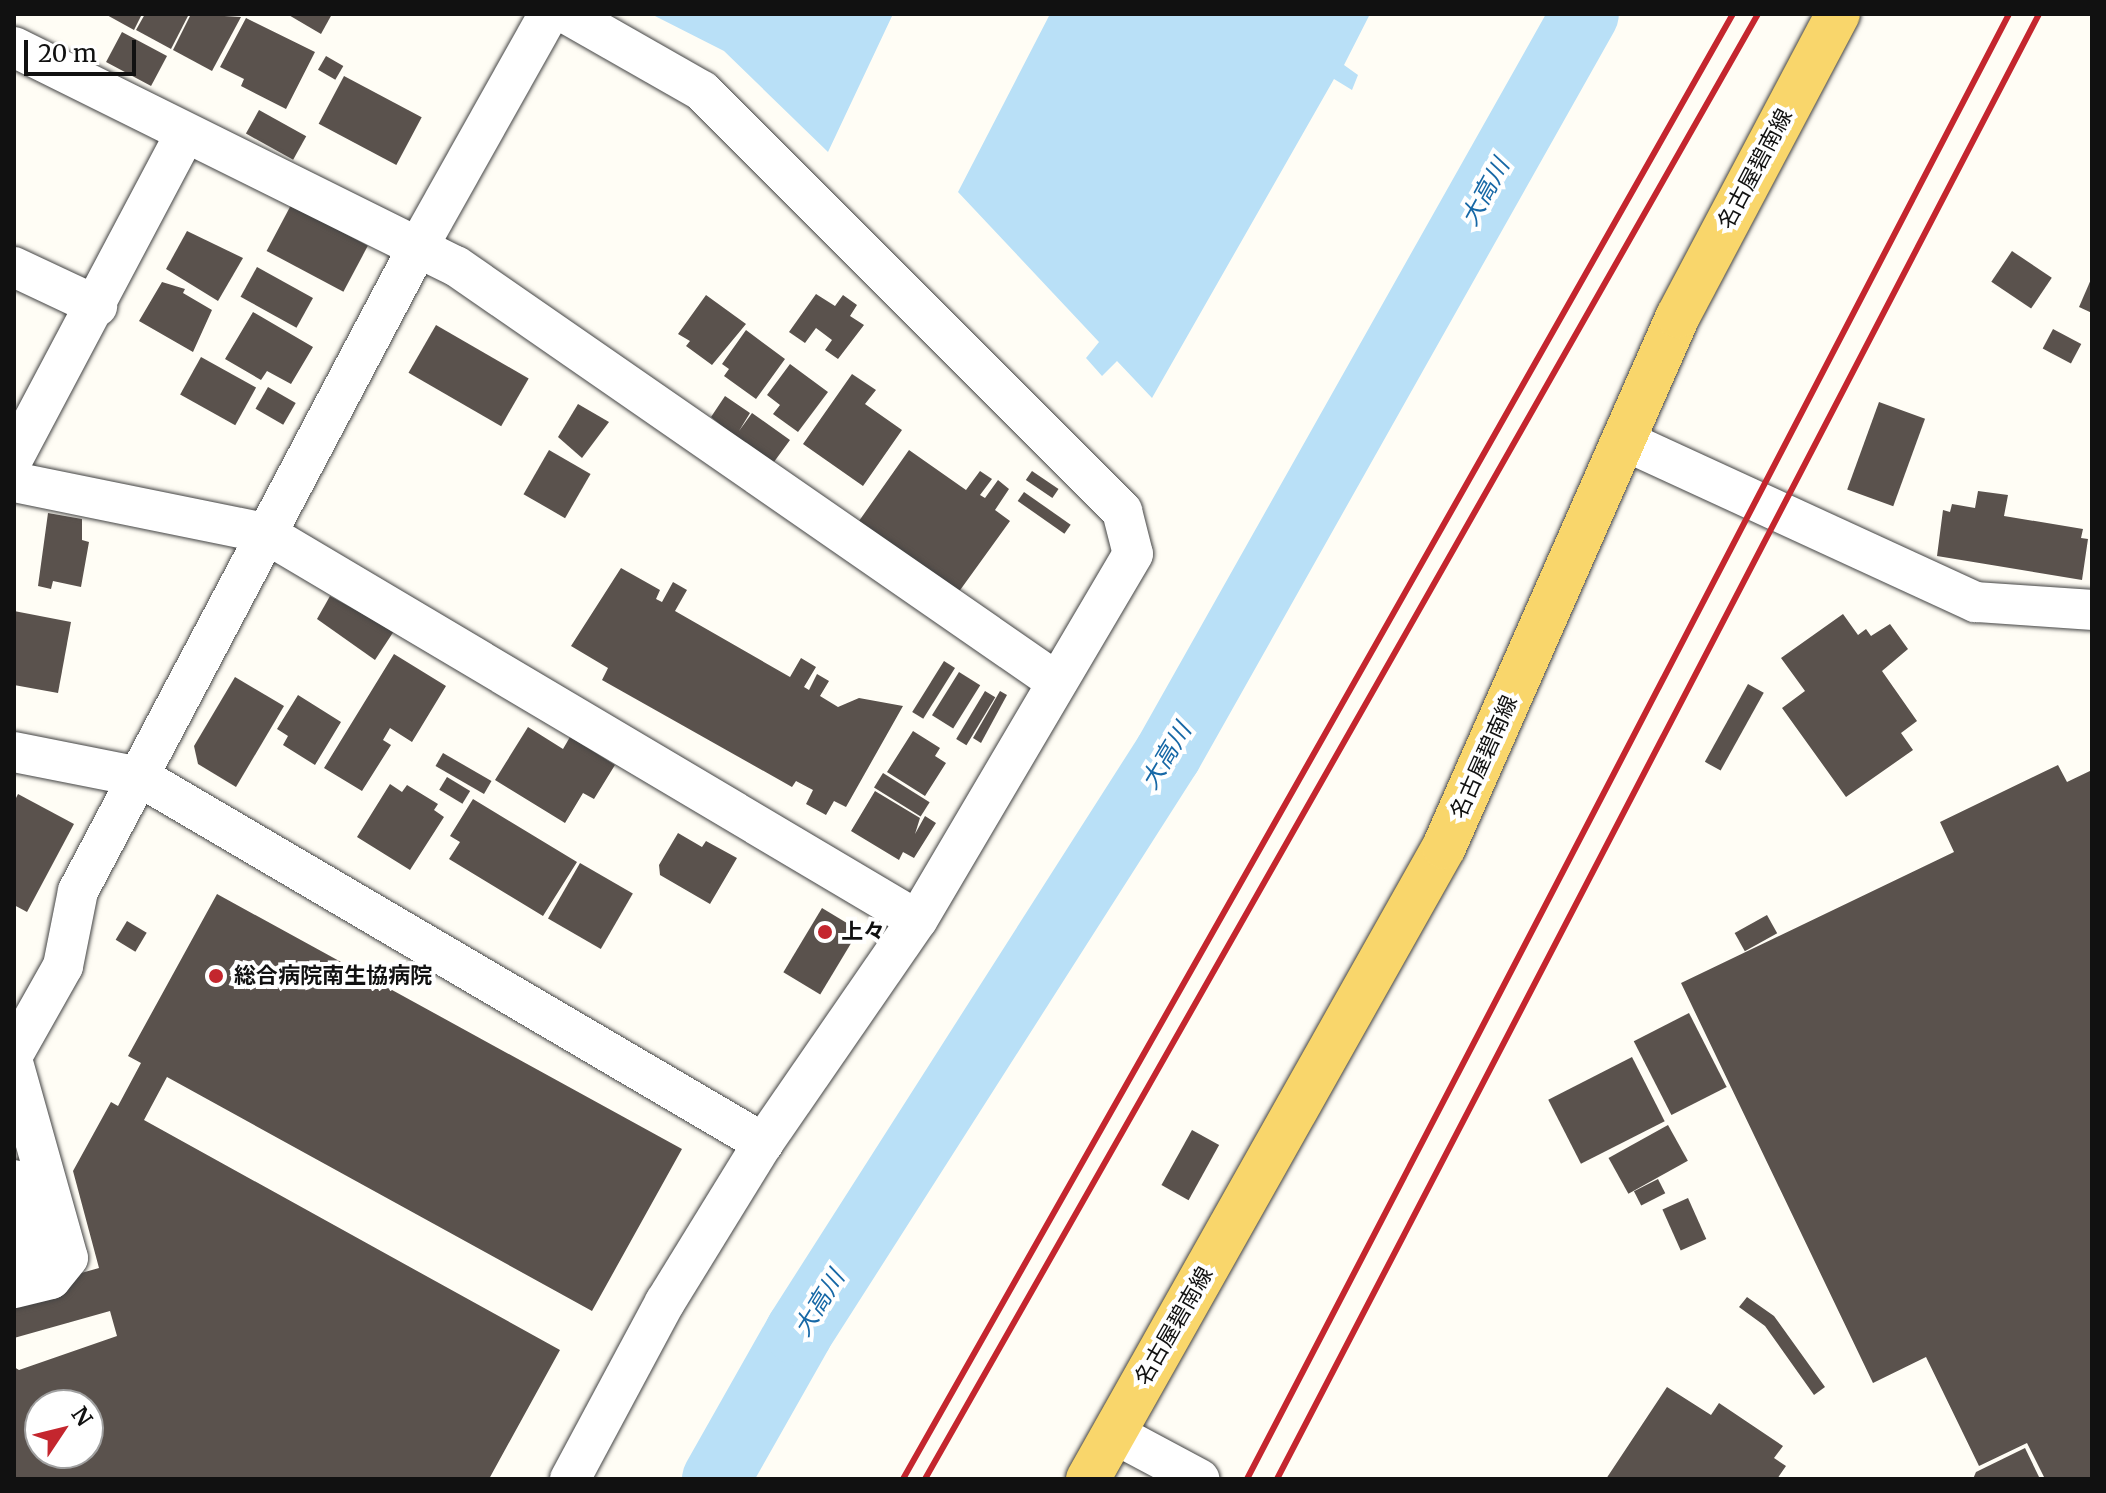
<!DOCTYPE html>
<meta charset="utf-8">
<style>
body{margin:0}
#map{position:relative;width:2106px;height:1493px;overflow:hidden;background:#fffdf5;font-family:Merriweather,"Noto Sans JP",serif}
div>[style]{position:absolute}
.water>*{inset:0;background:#b9e0f7}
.river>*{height:68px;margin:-34px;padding:0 34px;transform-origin:34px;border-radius:34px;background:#b9e0f7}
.building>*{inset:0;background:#5a524d;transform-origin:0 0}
.roads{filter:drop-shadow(0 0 2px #444) drop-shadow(0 0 2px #444)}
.minor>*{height:40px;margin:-20px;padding:0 20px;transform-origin:20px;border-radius:20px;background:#fff}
.major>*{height:44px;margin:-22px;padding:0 22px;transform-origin:22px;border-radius:22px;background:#f9d66b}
.rail>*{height:6px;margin:-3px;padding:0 3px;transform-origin:3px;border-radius:3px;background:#c4262e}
.dots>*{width:22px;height:22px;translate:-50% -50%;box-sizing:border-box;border:4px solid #fff;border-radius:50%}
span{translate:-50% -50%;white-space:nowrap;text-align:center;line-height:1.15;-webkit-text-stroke:8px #fff;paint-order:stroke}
.street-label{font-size:22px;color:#111}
.poi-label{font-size:22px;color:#111;font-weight:700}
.left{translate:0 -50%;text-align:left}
.water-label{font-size:24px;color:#1768a6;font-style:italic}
.frame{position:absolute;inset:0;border:16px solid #111;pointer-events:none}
.north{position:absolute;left:24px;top:1389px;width:80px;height:80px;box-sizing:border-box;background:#fff;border:2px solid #a0a0a0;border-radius:50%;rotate:55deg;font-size:22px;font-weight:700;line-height:32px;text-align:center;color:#111}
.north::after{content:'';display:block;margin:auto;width:28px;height:36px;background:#c4262e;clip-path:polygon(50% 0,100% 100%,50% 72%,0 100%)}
.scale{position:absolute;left:24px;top:40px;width:112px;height:36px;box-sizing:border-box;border:4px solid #111;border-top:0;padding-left:10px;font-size:24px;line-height:28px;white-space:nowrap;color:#111;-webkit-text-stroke:6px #fff;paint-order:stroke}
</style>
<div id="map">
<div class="water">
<div style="clip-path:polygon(651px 14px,893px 14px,828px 152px,724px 51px)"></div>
<div style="clip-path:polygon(1050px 14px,1370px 14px,1344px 65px,1358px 75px,1352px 90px,1334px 79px,1152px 398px,1117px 361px,1102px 376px,1086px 358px,1099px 342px,958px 192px)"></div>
</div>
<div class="river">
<div style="left:716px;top:1479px;width:169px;rotate:-60.5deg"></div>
<div style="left:799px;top:1332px;width:686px;rotate:-57.45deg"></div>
<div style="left:1168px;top:754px;width:849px;rotate:-60.6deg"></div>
</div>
<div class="building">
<div style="clip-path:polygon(105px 14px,142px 14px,134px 30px)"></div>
<div style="clip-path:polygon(145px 14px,189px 14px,171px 49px,136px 30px)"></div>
<div style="clip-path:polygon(191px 14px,241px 17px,212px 71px,173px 50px)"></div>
<div style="clip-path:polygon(287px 14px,332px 14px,321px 34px)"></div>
<div style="clip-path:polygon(246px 18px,315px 52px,286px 109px,241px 86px,244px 79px,220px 67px)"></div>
<div style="left:122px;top:32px;width:51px;height:34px;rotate:28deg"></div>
<div style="left:326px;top:56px;width:20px;height:16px;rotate:30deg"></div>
<div style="left:344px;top:76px;width:88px;height:54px;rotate:28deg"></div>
<div style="left:259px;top:110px;width:54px;height:27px;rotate:29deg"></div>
<div style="left:291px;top:205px;width:87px;height:52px;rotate:28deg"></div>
<div style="clip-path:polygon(187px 231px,243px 258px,218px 301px,166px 269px)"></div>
<div style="left:2012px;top:251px;width:48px;height:37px;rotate:34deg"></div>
<div style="left:257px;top:267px;width:64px;height:34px;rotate:29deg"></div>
<div style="clip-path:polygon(2092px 277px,2092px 313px,2079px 307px)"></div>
<div style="clip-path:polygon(162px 282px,185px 289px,183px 293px,212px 310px,193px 352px,139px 321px)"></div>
<div style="clip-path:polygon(816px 294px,835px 306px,843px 295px,857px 305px,850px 316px,864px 325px,838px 359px,825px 350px,832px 340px,816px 328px,805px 343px,789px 332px)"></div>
<div style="clip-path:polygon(706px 295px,746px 324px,712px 365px,686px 346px,690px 341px,678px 334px)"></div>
<div style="clip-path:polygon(253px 312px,313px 347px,291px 384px,267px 371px,261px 380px,225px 359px)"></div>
<div style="left:436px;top:325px;width:107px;height:55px;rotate:30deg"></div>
<div style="left:2053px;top:329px;width:32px;height:22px;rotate:28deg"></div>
<div style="clip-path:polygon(746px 330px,785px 359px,756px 399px,724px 376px,729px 369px,722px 364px)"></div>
<div style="left:201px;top:357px;width:63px;height:43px;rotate:29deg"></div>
<div style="clip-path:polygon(790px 364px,828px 392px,798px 432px,773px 414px,780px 405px,767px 395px)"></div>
<div style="clip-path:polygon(852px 374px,876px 390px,865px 404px,902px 430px,863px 486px,803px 444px)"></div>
<div style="left:268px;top:387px;width:32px;height:25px;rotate:30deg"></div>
<div style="clip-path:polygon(725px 396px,750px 413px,739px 431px,752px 413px,790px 440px,771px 466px,711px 417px)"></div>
<div style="left:1879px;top:402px;width:49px;height:93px;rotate:20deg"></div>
<div style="clip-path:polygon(578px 404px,609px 422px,582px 458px,558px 437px)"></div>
<div style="left:549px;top:450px;width:48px;height:51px;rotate:30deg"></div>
<div style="clip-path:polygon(909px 450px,966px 490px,980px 471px,992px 479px,980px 495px,985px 498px,998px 480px,1009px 489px,995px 510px,1010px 521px,958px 593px,859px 521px)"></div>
<div style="left:1032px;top:471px;width:32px;height:11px;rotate:34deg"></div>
<div style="clip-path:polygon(1978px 491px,2008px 495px,2004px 516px,2083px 529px,2081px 538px,2088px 539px,2082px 580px,1937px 556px,1943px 510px,1950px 512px,1952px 504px,1975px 508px)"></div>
<div style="left:1024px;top:492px;width:57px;height:11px;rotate:35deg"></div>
<div style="clip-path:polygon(48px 513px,82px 519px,82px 540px,89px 542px,81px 587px,53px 581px,51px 589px,38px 586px)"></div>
<div style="clip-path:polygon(621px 568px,660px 590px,656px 599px,662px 602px,673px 582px,687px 590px,675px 611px,790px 677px,801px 658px,816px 667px,804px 687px,809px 690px,817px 674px,829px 681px,820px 696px,838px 707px,859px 698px,903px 706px,846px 807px,834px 801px,826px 815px,806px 804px,813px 790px,796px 781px,792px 787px,602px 680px,608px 668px,571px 646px)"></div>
<div style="clip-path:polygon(330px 596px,394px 631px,375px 660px,317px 619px)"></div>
<div style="clip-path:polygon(14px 611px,71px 622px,58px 693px,14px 685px)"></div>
<div style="clip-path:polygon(1843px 614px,1858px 635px,1866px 629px,1871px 636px,1890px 624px,1908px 649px,1882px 671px,1917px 721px,1901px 733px,1913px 750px,1846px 797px,1782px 708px,1805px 691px,1781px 658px)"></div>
<div style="clip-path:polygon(394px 654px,446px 686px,412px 742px,390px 728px,383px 740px,391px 745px,362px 791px,324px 768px)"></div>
<div style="left:944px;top:661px;width:13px;height:60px;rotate:32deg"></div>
<div style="left:959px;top:672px;width:25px;height:51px;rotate:32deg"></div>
<div style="clip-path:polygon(235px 677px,284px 706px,236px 787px,198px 764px,194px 746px)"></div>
<div style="left:1748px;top:684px;width:18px;height:89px;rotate:29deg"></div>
<div style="left:985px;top:691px;width:12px;height:56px;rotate:31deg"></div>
<div style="clip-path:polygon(1000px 691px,1007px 695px,981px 743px,973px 738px)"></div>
<div style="clip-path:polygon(298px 695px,341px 722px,315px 765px,283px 745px,288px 736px,277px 729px)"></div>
<div style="clip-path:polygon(528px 727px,563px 749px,570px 737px,615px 765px,594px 799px,583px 793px,565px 823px,495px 780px)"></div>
<div style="clip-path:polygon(913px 731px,940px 748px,935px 756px,946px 763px,925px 796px,887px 772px)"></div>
<div style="left:443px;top:753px;width:56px;height:15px;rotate:30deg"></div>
<div style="clip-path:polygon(2058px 765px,2067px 782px,2092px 770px,2092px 1479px,2045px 1479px,2027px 1443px,1979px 1466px,1926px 1357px,1873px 1383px,1681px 983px,1954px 852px,1940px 822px)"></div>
<div style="left:883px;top:773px;width:55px;height:17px;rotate:32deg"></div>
<div style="left:447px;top:777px;width:27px;height:15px;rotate:31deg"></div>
<div style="clip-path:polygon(390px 784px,402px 792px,407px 785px,438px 804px,434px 810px,444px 817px,410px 870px,357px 837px)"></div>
<div style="clip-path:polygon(875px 791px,920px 818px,915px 834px,925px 816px,936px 823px,914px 858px,903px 852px,899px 860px,851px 831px)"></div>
<div style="clip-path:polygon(18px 794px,74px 824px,27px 912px,14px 905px,14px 802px)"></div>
<div style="clip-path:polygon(473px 799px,577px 862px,543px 916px,449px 859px,460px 842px,450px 836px)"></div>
<div style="clip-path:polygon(678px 833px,702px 847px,706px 841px,737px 858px,710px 904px,660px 875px,659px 865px)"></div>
<div style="left:580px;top:863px;width:61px;height:64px;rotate:30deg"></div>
<div style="clip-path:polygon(evenodd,217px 894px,682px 1149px,592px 1311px,167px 1077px,144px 1120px,560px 1350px,489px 1479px,14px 1479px,14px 1367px,19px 1370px,117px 1336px,110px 1311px,14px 1338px,14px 1292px,99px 1268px,73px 1171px,111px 1102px,118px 1106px,141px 1063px,128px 1056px,217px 894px,40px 1405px,88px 1405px,88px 1453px,40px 1453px,40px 1405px)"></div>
<div style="left:822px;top:908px;width:43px;height:75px;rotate:31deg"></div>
<div style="left:1767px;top:915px;width:21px;height:37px;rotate:61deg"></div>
<div style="left:127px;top:921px;width:23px;height:22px;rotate:31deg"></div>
<div style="left:1689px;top:1013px;width:83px;height:62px;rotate:63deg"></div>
<div style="left:1632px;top:1057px;width:72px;height:94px;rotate:63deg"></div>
<div style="left:1668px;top:1125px;width:41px;height:68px;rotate:61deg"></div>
<div style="left:1192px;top:1130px;width:31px;height:63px;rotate:29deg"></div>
<div style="left:1658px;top:1179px;width:16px;height:27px;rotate:63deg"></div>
<div style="left:1688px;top:1198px;width:45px;height:28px;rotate:66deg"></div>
<div style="clip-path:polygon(1747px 1297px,1774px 1316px,1825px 1387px,1814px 1395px,1765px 1326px,1739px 1307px)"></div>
<div style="clip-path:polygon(1667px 1387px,1711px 1415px,1719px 1403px,1783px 1446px,1774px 1458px,1786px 1466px,1777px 1479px,1606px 1479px)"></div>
<div style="clip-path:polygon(2025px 1448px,2040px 1479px,1973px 1479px,1976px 1472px)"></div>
</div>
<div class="roads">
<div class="minor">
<div style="left:567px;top:14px;width:155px;rotate:29.7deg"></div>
<div style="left:702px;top:91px;width:594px;rotate:45deg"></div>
<div style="left:1122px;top:511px;width:44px;rotate:75.7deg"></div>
<div style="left:1133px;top:554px;width:425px;rotate:120.5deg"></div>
<div style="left:917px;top:920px;width:271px;rotate:124.6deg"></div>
<div style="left:763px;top:1143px;width:187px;rotate:121.6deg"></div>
<div style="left:665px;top:1302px;width:201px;rotate:118.2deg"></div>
<div style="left:14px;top:47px;width:493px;rotate:26.4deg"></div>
<div style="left:456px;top:266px;width:727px;rotate:34.7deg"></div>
<div style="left:14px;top:267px;width:92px;rotate:25.2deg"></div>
<div style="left:1623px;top:440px;width:388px;rotate:24.7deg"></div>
<div style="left:1976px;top:602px;width:116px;rotate:3.9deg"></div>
<div style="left:14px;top:457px;width:365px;rotate:-62.1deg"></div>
<div style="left:14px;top:482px;width:256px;rotate:11.5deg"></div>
<div style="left:265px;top:533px;width:758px;rotate:30.69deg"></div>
<div style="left:14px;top:752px;width:128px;rotate:11.2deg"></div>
<div style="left:140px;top:777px;width:723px;rotate:30.43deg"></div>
<div style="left:14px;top:1053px;width:100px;rotate:-60.6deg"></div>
<div style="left:63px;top:966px;width:76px;rotate:-78.7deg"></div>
<div style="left:78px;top:891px;width:728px;rotate:-62.17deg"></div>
<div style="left:418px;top:247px;width:267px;rotate:-60.7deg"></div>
<div style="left:14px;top:1066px;width:199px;rotate:74.3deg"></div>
<div style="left:68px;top:1258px;width:27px;rotate:129deg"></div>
<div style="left:51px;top:1279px;width:38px;rotate:166deg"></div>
<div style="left:14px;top:1180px;width:75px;rotate:74.5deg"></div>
<div style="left:34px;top:1252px;width:38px;rotate:115deg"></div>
<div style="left:1113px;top:1433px;width:98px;rotate:28.1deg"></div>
</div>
<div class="major">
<div style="left:1088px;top:1479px;width:725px;rotate:-60.61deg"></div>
<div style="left:1444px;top:847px;width:580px;rotate:-66.22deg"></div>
<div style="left:1678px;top:316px;width:342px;rotate:-62.1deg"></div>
</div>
</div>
<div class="rail">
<div style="left:903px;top:1479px;width:1684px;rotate:-60.47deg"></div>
<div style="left:925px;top:1479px;width:1685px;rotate:-60.38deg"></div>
<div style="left:1247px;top:1479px;width:1651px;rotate:-62.52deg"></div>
<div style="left:1277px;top:1479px;width:1651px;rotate:-62.52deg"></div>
</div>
<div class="dots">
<div style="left:825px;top:932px;background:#c4262e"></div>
<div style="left:216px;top:976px;background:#c4262e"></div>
</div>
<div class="street-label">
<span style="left:1755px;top:169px;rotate:-62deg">名古屋碧南線</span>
<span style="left:1484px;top:757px;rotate:-66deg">名古屋碧南線</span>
<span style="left:1174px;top:1326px;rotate:-60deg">名古屋碧南線</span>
</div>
<div class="poi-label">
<span class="left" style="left:841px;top:932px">上々</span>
<span class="left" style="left:234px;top:976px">総合病院南生協病院</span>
</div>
<div class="water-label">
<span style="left:1485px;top:192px;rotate:-61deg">大高川</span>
<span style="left:1166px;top:756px;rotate:-59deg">大高川</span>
<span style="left:819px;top:1303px;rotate:-58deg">大高川</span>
</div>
<div class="frame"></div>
<div class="north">N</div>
<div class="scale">20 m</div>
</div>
